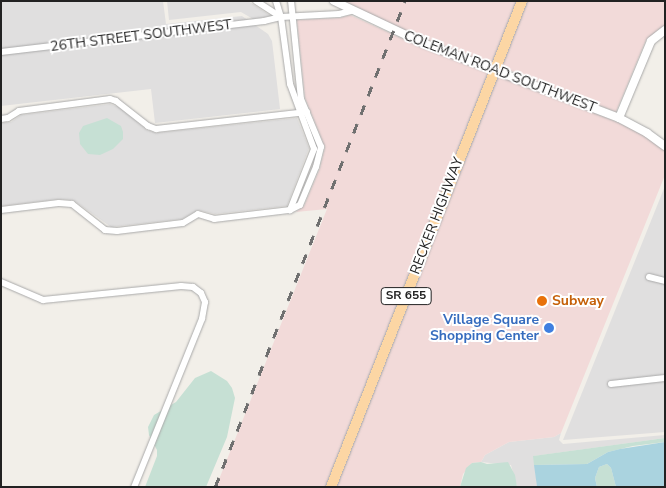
<!DOCTYPE html>
<style>
body{margin:0}
#map{position:relative;width:666px;height:488px;overflow:hidden;background:#f2efe9;font-family:"Nunito Sans",sans-serif}
div>[style]{position:absolute}
.residential>*{inset:0;background:#e0dfdf}
.commercial>*{inset:0;background:#f2dad9}
.wetland>*{inset:0;background:#c6e0d4}
.water>*{inset:0;background:#aad3df}
.roads{filter:drop-shadow(0 0 1px #a9a9a9) drop-shadow(0 0 1px #a9a9a9)}
.minor>*{height:6px;margin:-3px;padding:0 3px;transform-origin:3px;border-radius:3px;background:#fff}
.tertiary>*{height:8px;margin:-4px;padding:0 4px;transform-origin:4px;border-radius:4px;background:#fff}
.primary>*{height:10px;margin:-5px;padding:0 5px;transform-origin:5px;border-radius:5px;background:#fcd6a4}
.rail>*{height:2.5px;margin-top:-1.25px;transform-origin:0;background:repeating-linear-gradient(90deg,#707070 0 10px,transparent 0 20px)}
.dots>*{width:14px;height:14px;translate:-50% -50%;box-sizing:border-box;border:2px solid #fff;border-radius:50%}
span{translate:-50% -50%;white-space:nowrap;text-align:center;line-height:1.15;-webkit-text-stroke:4px #fff;paint-order:stroke}
.shield-label span{padding:1px 4px;background:#fff;border:1px solid;border-radius:4px;-webkit-text-stroke-width:0}
.shield-label{font-size:12px;color:#222;font-weight:700}
.street-label{font-size:14px;color:#222}
.food-label{font-size:14px;color:#c56008;font-weight:700}
.left{translate:0 -50%;text-align:left}
.shop-label{font-size:14px;color:#366cbe;font-weight:700}
.right{translate:-100% -50%;text-align:right}
.frame{position:absolute;inset:0;border:2px solid #222;pointer-events:none}
</style>
<div id="map">
<div class="residential">
<div style="clip-path:polygon(1px 1px,163px 1px,166px 24px,242px 16px,268px 34px,272px 41px,280px 109px,155px 123px,151px 89px,1px 106px)"></div>
<div style="clip-path:polygon(167px 1px,248px 1px,271px 16px,253px 19px,241px 12px,169px 20px)"></div>
<div style="clip-path:polygon(110px 104px,119px 107px,147px 130px,156px 133px,297px 118px,309px 148px,287px 206px,215px 214px,198px 210px,182px 219px,111px 227px,73px 200px,59px 199px,1px 206px,1px 123px,11px 122px,21px 115px)"></div>
<div style="clip-path:polygon(665px 186px,665px 432px,563px 440px)"></div>
<div style="clip-path:polygon(561px 433px,559px 440px,563px 444px,665px 435px,665px 438px,534px 456px,537px 487px,517px 487px,511px 465px,481px 462px,485px 455px,509px 442px,554px 437px)"></div>
</div>
<div class="commercial">
<div style="clip-path:polygon(342px 1px,518px 1px,492px 64px,425px 40px)"></div>
<div style="clip-path:polygon(527px 1px,665px 1px,665px 25px,646px 40px,616px 112px,501px 67px)"></div>
<div style="clip-path:polygon(350px 15px,421px 47px,489px 72px,326px 487px,216px 487px,327px 209px,296px 212px,304px 206px,320px 168px,325px 147px,305px 98px,297px 20px,340px 18px)"></div>
<div style="clip-path:polygon(498px 75px,617px 122px,645px 136px,665px 151px,665px 175px,561px 433px,554px 437px,509px 442px,485px 455px,481px 462px,472px 463px,463px 474px,460px 487px,336px 487px)"></div>
</div>
<div class="wetland">
<div style="clip-path:polygon(107px 118px,121px 126px,123px 132px,123px 139px,113px 149px,100px 155px,88px 154px,80px 144px,79px 133px,83px 126px)"></div>
<div style="clip-path:polygon(211px 371px,227px 381px,232px 388px,235px 398px,227px 437px,206px 487px,145px 487px,157px 456px,157px 450px,149px 435px,148px 427px,154px 415px,176px 402px,195px 378px)"></div>
<div style="clip-path:polygon(665px 438px,665px 442px,633px 446px,608px 452px,587px 464px,534px 465px,533px 456px)"></div>
<div style="clip-path:polygon(481px 462px,487px 464px,508px 462px,515px 475px,517px 487px,460px 487px,466px 468px,472px 463px)"></div>
<div style="clip-path:polygon(607px 464px,611px 468px,616px 487px,597px 487px,595px 478px,599px 467px)"></div>
</div>
<div class="water">
<div style="clip-path:polygon(665px 442px,665px 487px,616px 487px,611px 468px,607px 464px,599px 467px,595px 478px,597px 487px,537px 487px,534px 465px,587px 464px,608px 452px,620px 449px)"></div>
</div>
<div class="roads">
<div class="minor">
<div style="left:256px;top:1px;width:30px;rotate:33deg"></div>
<div style="left:276px;top:1px;width:17px;rotate:73deg"></div>
<div style="left:281px;top:17px;width:68px;rotate:82.3deg"></div>
<div style="left:290px;top:84px;width:69px;rotate:69.7deg"></div>
<div style="left:314px;top:149px;width:66px;rotate:111.5deg"></div>
<div style="left:1px;top:52px;width:265px;rotate:-6.7deg"></div>
<div style="left:264px;top:21px;width:17px;rotate:-13deg"></div>
<div style="left:281px;top:17px;width:58px;rotate:-3deg"></div>
<div style="left:339px;top:14px;width:12px;rotate:-14deg"></div>
<div style="left:1px;top:119px;width:7px;rotate:-8deg"></div>
<div style="left:8px;top:118px;width:13px;rotate:-32deg"></div>
<div style="left:19px;top:111px;width:92px;rotate:-7.5deg"></div>
<div style="left:110px;top:99px;width:6px;rotate:18deg"></div>
<div style="left:116px;top:101px;width:41px;rotate:38deg"></div>
<div style="left:148px;top:126px;width:9px;rotate:21deg"></div>
<div style="left:156px;top:129px;width:152px;rotate:-6.4deg"></div>
<div style="left:1px;top:210px;width:58px;rotate:-6.9deg"></div>
<div style="left:59px;top:203px;width:13px;rotate:4deg"></div>
<div style="left:72px;top:204px;width:42px;rotate:38.2deg"></div>
<div style="left:105px;top:230px;width:12px;rotate:5deg"></div>
<div style="left:117px;top:231px;width:66px;rotate:-6.9deg"></div>
<div style="left:183px;top:223px;width:17px;rotate:-31deg"></div>
<div style="left:198px;top:214px;width:17px;rotate:17deg"></div>
<div style="left:214px;top:219px;width:77px;rotate:-6.8deg"></div>
<div style="left:290px;top:210px;width:11px;rotate:-27deg"></div>
<div style="left:300px;top:205px;width:41px;rotate:-67.2deg"></div>
<div style="left:316px;top:167px;width:21px;rotate:-76deg"></div>
<div style="left:321px;top:147px;width:52px;rotate:-112.6deg"></div>
<div style="left:301px;top:99px;width:99px;rotate:-95.8deg"></div>
<div style="left:649px;top:277px;width:16px;rotate:14deg"></div>
<div style="left:1px;top:282px;width:46px;rotate:23.2deg"></div>
<div style="left:43px;top:300px;width:139px;rotate:-5.8deg"></div>
<div style="left:181px;top:286px;width:12px;rotate:5deg"></div>
<div style="left:193px;top:287px;width:10px;rotate:37deg"></div>
<div style="left:201px;top:293px;width:10px;rotate:66deg"></div>
<div style="left:205px;top:302px;width:17px;rotate:100deg"></div>
<div style="left:202px;top:319px;width:181px;rotate:112deg"></div>
<div style="left:611px;top:384px;width:54px;rotate:-6.3deg"></div>
</div>
<div class="tertiary">
<div style="left:334px;top:1px;width:98px;rotate:25.3deg"></div>
<div style="left:423px;top:43px;width:210px;rotate:20.9deg"></div>
<div style="left:619px;top:118px;width:32px;rotate:28deg"></div>
<div style="left:647px;top:133px;width:22px;rotate:36deg"></div>
<div style="left:619px;top:118px;width:83px;rotate:-67.4deg"></div>
<div style="left:651px;top:41px;width:18px;rotate:-38deg"></div>
</div>
<div class="primary">
<div style="left:331px;top:487px;width:522px;rotate:-68.54deg"></div>
</div>
</div>
<div class="rail">
<div style="left:215px;top:487px;width:522px;rotate:-68.65deg"></div>
</div>
<div class="dots">
<div style="left:542px;top:301px;background:#e8710a"></div>
<div style="left:549px;top:328px;background:#3f7fe0"></div>
</div>
<div class="shield-label">
<span style="left:406px;top:296px">SR 655</span>
</div>
<div class="street-label">
<span style="left:141px;top:36px;rotate:-7deg">26TH STREET SOUTHWEST</span>
<span style="left:500px;top:72px;rotate:21deg">COLEMAN ROAD SOUTHWEST</span>
<span style="left:437px;top:216px;rotate:-69deg">RECKER HIGHWAY</span>
</div>
<div class="food-label">
<span class="left" style="left:552px;top:301px">Subway</span>
</div>
<div class="shop-label">
<span class="right" style="left:539px;top:328px">Village Square<br>Shopping Center</span>
</div>
<div class="frame"></div>
</div>
